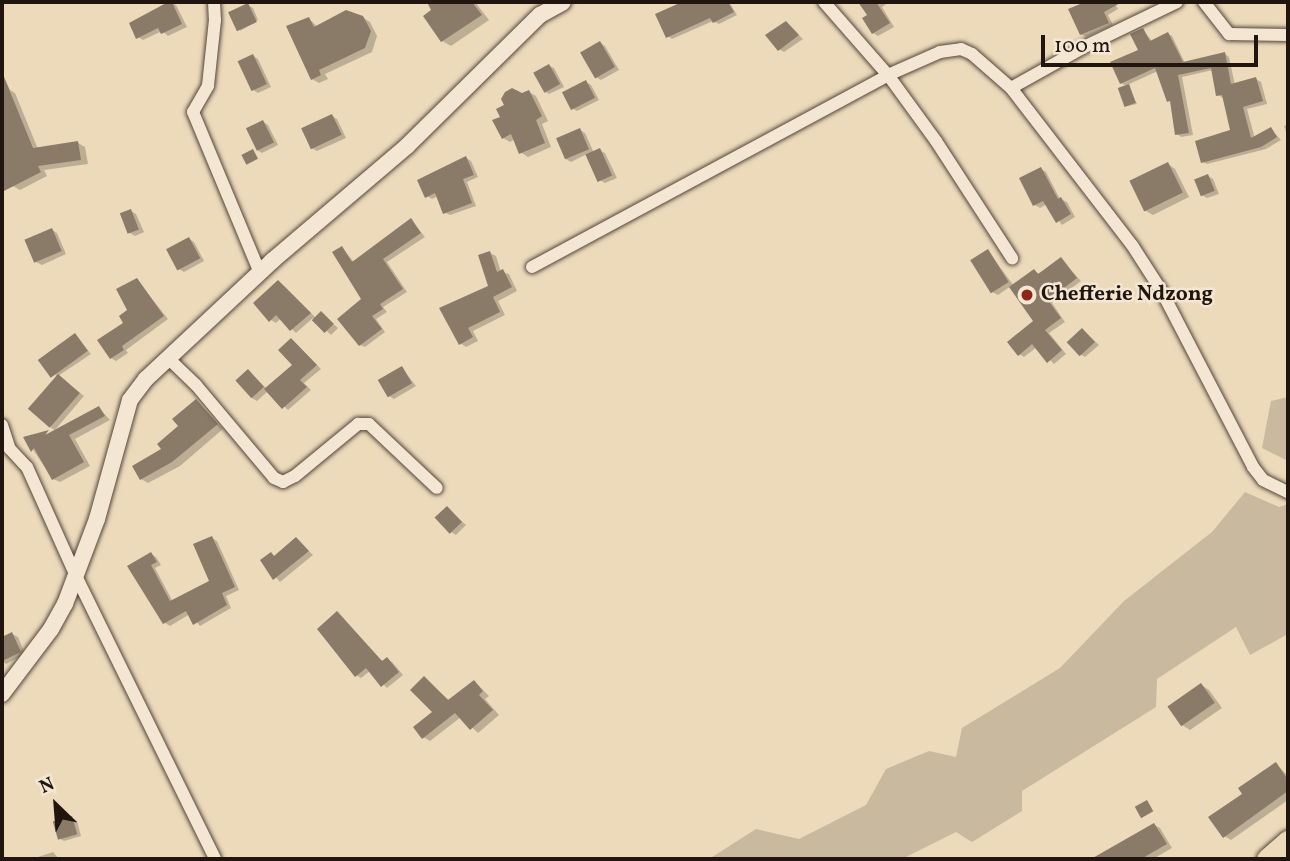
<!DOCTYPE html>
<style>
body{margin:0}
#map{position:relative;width:1290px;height:861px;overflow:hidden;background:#ecdabb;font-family:Vollkorn,serif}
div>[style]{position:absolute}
.green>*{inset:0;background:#c9b99e}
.shadow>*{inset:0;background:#0003}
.building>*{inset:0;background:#8a7b68;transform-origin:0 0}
.roads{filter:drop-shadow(0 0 2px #53463a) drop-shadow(0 0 2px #53463a)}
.minor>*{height:12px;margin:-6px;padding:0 6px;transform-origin:6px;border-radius:6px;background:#f3e7d3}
.tertiary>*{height:16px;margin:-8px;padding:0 8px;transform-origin:8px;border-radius:8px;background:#f3e7d3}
.primary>*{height:21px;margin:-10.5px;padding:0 10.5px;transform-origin:10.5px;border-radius:10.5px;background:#ecdabb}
.dots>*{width:19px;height:19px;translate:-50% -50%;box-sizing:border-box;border:4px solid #f3e7d3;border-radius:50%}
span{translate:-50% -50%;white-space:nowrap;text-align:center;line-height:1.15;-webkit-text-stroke:5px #f3e7d3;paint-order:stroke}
.poi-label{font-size:21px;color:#20150f;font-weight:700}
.left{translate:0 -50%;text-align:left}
.frame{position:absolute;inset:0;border:4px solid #20150f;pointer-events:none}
.north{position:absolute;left:21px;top:770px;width:70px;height:70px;-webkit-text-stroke:5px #f3e7d3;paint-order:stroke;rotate:335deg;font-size:19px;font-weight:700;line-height:28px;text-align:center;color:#20150f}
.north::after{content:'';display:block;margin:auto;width:24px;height:32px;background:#20150f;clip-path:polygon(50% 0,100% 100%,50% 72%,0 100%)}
.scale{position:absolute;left:1041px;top:35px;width:217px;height:32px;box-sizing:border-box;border:4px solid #20150f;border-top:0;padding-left:9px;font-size:21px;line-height:24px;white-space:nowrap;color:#20150f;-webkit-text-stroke:5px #f3e7d3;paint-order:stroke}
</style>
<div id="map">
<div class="green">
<div style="clip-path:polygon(1288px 397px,1288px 461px,1262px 448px,1271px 401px)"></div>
<div style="clip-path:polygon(1245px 492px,1279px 507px,1288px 504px,1288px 634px,1250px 655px,1236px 627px,1157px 679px,1156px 707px,1022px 791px,1022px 811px,972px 842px,956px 832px,902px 859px,709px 859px,756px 829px,799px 839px,866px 805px,886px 769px,929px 751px,956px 757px,962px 728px,1060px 668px,1124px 601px,1212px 532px)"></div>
</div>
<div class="shadow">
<div style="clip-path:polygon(171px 2px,176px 5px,187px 27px,168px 36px,162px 31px,143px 40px,138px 37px)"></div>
<div style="clip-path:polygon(437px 2px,475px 2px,489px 20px,451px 46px,442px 41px,431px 6px)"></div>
<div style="clip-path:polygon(689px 2px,729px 2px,737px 15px,719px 24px,713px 21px,672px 39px,668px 36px,658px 14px)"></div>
<div style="clip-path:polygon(860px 2px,889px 2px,882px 7px,894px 27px,878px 36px,873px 33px,870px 16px)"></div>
<div style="clip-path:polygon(1088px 2px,1114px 2px,1118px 9px,1108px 15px,1113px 25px,1086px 37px,1081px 34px,1071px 10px)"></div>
<div style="clip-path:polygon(248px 5px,253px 8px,258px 20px,240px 31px)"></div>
<div style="clip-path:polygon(362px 17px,370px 22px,377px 36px,372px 52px,325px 74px,328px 79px,319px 83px,312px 79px,309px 19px,318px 27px)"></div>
<div style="clip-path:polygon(786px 23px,803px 39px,784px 52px,779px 49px)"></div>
<div style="clip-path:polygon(1143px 30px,1152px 41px,1168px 34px,1172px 36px,1185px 63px,1225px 54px,1229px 57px,1235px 85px,1256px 79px,1261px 82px,1267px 104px,1247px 109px,1255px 139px,1271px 129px,1281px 140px,1266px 149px,1207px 164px,1203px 162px,1232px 132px,1223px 98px,1218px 95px,1213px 70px,1182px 77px,1193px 135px,1181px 137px,1177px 134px,1172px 102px,1158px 71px,1127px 85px,1137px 104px,1127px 106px,1128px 87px,1121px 83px,1140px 50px)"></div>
<div style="clip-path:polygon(600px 43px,605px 46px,619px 70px,601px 80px,596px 77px)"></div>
<div style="clip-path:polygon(253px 56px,258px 59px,271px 87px,258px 93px,253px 90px)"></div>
<div style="clip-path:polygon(549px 66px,554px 68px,564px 87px,549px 94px,544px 91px)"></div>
<div style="clip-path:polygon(2px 73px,10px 90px,15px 93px,38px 149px,78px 143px,85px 147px,88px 164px,44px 170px,47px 176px,20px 190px,13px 186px,2px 160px)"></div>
<div style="clip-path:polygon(586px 82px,591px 85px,599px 100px,577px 111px,572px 108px)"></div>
<div style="clip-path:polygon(529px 92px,536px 96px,548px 121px,542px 124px,551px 147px,528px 157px,520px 152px,515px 139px,510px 142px,503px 138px,502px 117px,506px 105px)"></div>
<div style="clip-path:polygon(332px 116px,337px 119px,346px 138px,317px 151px,312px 148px)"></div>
<div style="clip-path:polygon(263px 122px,268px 125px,278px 145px,262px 153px,257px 150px)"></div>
<div style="clip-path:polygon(1288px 124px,1288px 137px,1284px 126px)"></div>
<div style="clip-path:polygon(580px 130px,585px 133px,594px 153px,599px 150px,605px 153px,617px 178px,605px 183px,600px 180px,587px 154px,571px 162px,566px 159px)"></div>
<div style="clip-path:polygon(466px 158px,471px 161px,478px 177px,467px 182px,476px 206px,450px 215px,444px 212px,438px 196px,432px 199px,427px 196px)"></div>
<div style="clip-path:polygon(1168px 164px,1175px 169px,1189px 197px,1153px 215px,1146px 211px)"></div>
<div style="clip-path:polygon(1041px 169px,1046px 172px,1060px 199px,1067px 202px,1075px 217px,1062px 225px,1047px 204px,1040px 208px,1035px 205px)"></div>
<div style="clip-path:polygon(1208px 176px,1213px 179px,1219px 194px,1207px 198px,1202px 195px)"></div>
<div style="clip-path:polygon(131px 211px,136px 214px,144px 232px,135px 236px,130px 233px)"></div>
<div style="clip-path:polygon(411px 220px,425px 237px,387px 262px,407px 292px,383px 307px,387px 312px,376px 319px,385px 332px,365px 347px,360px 345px,363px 299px,342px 248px,354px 262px)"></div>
<div style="clip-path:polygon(52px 230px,57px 233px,66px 254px,42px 265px,36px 262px)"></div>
<div style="clip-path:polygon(189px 239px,194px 242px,204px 261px,184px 272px,179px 269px)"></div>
<div style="clip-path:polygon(988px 251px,1014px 286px,1034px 271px,1040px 274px,1061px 259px,1081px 281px,1052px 303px,1065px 322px,1049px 333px,1066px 354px,1054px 364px,1037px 347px,1024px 357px,1019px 354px,1036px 321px,1011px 286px,998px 295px,992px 292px)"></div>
<div style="clip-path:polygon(490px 253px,496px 256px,501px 272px,509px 274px,517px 291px,498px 301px,505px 315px,473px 331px,478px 341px,466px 347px,460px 343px,442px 309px,490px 287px)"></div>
<div style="clip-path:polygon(137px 280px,168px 319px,126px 350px,128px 353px,116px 361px,111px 358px,126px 323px)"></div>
<div style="clip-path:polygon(283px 285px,316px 318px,321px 313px,338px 328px,331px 335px,313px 318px,296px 333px,281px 318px,276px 323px,271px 320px)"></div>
<div style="clip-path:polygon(1083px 330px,1099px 345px,1085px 357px,1080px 354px)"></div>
<div style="clip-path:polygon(75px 335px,91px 354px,58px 376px,84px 396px,55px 430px,51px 428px,58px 377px,40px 361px)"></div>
<div style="clip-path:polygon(292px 340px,321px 369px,304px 383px,311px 390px,288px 410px,268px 391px,257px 401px,252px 398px,248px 371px,267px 389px,294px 365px)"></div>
<div style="clip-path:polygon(402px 368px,416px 386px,394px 399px,389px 396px)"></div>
<div style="clip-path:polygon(196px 401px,223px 429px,180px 466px,148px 483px,141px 479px)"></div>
<div style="clip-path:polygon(99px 408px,110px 420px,75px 439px,90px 466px,60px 482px,53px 479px,25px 438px,52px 433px)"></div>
<div style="clip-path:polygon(447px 508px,466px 525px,456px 535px,451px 532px)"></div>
<div style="clip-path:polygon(212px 538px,217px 541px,239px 590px,226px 596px,231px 608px,200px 626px,190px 614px,170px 626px,165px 623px,130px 566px,151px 554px,156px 557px,161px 565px,155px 568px,173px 602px,211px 582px)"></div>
<div style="clip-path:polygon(296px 539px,313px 555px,280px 582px,262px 561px,271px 554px,276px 557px)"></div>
<div style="clip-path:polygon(337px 613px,383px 662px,387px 659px,392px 662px,403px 675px,387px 688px,370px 671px,361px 678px,356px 675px)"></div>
<div style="clip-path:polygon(12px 634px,18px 637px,25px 654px,6px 664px,2px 661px,2px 639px)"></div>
<div style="clip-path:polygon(424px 678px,450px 701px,475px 682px,489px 696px,485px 699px,499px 715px,478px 733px,461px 717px,430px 741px,423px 737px,434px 712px)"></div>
<div style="clip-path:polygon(1201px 685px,1209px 690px,1222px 708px,1190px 730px,1182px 725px)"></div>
<div style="clip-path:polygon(1276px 764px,1288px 776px,1288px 800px,1231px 840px,1224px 836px,1244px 794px)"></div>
<div style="clip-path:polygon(72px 818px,77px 821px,81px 836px,64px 841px,59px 838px)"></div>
<div style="clip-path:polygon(1154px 825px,1160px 828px,1172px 848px,1153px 859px,1104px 859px,1101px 855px)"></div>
<div style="clip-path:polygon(53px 852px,59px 859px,36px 859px,35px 858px)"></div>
</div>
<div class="building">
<div style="clip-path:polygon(168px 2px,172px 2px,182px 24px,161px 34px,158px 28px,136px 39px,129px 23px)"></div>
<div style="clip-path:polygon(427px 2px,472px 2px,482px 15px,441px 42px,423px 16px,431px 10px)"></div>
<div style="clip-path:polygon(682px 2px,728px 2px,734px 12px,713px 23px,710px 18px,666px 38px,655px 14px)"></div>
<div style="clip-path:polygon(858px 2px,876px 2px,890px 23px,872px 34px,862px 18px,867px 15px)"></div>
<div style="clip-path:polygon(1085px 2px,1122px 2px,1104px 12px,1109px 23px,1080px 35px,1068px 9px)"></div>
<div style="left:248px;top:3px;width:21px;height:22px;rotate:65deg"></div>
<div style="clip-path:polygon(346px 10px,363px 16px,371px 31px,365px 48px,319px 70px,321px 75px,311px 80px,286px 26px,309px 17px,314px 27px)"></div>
<div style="clip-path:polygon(786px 21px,799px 35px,778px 51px,765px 35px)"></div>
<div style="clip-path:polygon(1143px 28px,1150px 41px,1168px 32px,1183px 62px,1225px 52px,1231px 84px,1256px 77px,1263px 101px,1243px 107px,1251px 138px,1271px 127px,1277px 137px,1261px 147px,1201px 163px,1195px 141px,1230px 130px,1222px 95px,1216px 96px,1211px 68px,1178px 75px,1189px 133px,1175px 135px,1170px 101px,1167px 102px,1155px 68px,1120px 84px,1110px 62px,1138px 50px,1130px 34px)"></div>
<div style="left:600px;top:41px;width:30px;height:23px;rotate:60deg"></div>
<div style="left:253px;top:54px;width:33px;height:17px;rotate:65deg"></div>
<div style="left:549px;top:64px;width:23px;height:18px;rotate:61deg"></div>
<div style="clip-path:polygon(2px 72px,33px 148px,78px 141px,81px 160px,38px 166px,41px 172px,2px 192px)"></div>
<div style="left:586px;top:80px;width:20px;height:27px;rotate:63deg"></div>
<div style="left:1129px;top:84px;width:20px;height:12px;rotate:70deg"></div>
<div style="clip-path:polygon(512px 88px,522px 93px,529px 90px,542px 116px,536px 120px,545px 143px,519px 154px,511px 134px,502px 139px,492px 120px,500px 117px,496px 109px,504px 105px,501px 99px,505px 92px)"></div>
<div style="left:332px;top:114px;width:23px;height:34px;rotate:65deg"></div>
<div style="left:263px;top:120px;width:25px;height:19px;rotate:64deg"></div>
<div style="left:580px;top:128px;width:23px;height:26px;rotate:67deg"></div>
<div style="left:600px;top:148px;width:30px;height:16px;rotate:66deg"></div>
<div style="left:253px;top:149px;width:11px;height:13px;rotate:63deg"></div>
<div style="clip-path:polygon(466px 156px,474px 175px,463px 179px,472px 203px,443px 214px,435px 193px,425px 198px,417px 180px)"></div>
<div style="left:1168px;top:162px;width:34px;height:43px;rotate:64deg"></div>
<div style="clip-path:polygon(1041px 167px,1058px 199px,1061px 197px,1071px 214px,1056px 223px,1043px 201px,1033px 206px,1019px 178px)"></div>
<div style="left:1208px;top:174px;width:18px;height:15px;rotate:68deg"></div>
<div style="left:131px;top:209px;width:22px;height:12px;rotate:69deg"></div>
<div style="clip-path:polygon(411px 218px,421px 233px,383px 259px,403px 289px,380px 304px,383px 309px,372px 316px,382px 329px,359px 346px,337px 319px,361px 299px,332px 252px,342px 246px,352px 262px)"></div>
<div style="left:52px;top:228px;width:25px;height:30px;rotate:67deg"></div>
<div style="left:189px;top:237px;width:24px;height:26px;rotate:62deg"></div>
<div style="left:988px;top:249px;width:39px;height:21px;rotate:58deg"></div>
<div style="clip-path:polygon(490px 251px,497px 272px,503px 269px,512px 287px,493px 297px,500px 312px,468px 328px,473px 337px,459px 345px,439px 308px,488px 286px,478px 255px)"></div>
<div style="clip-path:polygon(1061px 257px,1077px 278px,1048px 300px,1061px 318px,1045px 330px,1062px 350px,1047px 363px,1032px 344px,1018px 356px,1007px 342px,1033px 321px,1009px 287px,1034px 269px,1038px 274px)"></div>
<div style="clip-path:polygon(137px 278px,164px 316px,122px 346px,124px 350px,110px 359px,97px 340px,123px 323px,119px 316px,127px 310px,116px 289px)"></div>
<div style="clip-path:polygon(278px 280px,311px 313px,290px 331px,276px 315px,269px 322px,253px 303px)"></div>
<div style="left:321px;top:311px;width:18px;height:13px;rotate:45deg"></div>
<div style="left:1082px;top:328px;width:19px;height:21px;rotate:47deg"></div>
<div style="left:75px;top:333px;width:22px;height:46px;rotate:54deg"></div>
<div style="clip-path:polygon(291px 338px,317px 365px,300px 380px,307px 387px,282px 409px,264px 389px,292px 365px,278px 350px)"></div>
<div style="left:402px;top:366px;width:20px;height:28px;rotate:60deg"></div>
<div style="left:248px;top:369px;width:24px;height:17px;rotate:48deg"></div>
<div style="left:58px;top:374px;width:29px;height:46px;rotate:41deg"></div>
<div style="clip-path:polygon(196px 399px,218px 424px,172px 462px,140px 480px,132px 466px,161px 449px,157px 444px,178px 426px,172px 419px)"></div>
<div style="clip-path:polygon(99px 406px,105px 416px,69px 435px,84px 462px,52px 480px,34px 448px,31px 452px,23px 437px,49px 430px,45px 435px)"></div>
<div style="left:447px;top:506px;width:22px;height:17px;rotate:47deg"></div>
<div style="clip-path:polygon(212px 536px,235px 587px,222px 593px,227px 605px,193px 625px,186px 611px,163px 624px,127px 566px,151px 552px,157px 562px,151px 565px,170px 601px,209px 581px,193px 544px)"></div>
<div style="clip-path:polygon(296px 537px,309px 551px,273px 580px,260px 560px,271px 552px,274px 556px)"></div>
<div style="clip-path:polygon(337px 611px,382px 661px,387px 657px,399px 672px,381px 687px,366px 668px,355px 677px,317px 629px)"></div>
<div style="clip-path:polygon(12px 632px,21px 652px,2px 661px,2px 637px)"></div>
<div style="clip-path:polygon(424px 676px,448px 700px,474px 680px,483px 691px,479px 695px,493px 710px,470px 730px,455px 713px,422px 739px,413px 727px,432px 712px,410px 690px)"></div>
<div style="left:1201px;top:683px;width:24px;height:41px;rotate:55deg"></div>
<div style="clip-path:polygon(1276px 762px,1288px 780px,1288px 791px,1223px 838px,1208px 817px,1242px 794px,1238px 788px)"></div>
<div style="left:1147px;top:800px;width:13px;height:14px;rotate:61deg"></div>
<div style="left:72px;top:816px;width:19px;height:20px;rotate:74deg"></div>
<div style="clip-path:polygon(1154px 823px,1167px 844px,1141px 859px,1091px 859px)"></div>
</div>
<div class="roads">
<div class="minor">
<div style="left:214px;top:2px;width:18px;rotate:87deg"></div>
<div style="left:215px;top:20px;width:66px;rotate:96.1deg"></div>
<div style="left:208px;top:86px;width:30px;rotate:120deg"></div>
<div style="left:193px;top:112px;width:174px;rotate:67.4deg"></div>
<div style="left:824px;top:2px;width:97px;rotate:48.8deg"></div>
<div style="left:888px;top:75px;width:57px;rotate:-23.9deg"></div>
<div style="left:940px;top:52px;width:21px;rotate:-8deg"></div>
<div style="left:961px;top:49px;width:12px;rotate:24deg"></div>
<div style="left:972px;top:54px;width:52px;rotate:41.1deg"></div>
<div style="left:1011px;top:88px;width:198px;rotate:52.4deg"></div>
<div style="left:1132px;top:245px;width:54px;rotate:57.2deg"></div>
<div style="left:1161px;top:290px;width:199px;rotate:62.5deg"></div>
<div style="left:1253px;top:467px;width:16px;rotate:52deg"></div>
<div style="left:1263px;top:480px;width:28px;rotate:26deg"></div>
<div style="left:1204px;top:2px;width:41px;rotate:52deg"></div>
<div style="left:1229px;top:34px;width:59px;rotate:1deg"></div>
<div style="left:1011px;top:88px;width:86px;rotate:-29.2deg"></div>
<div style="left:1086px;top:46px;width:101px;rotate:-25.8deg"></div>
<div style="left:532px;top:267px;width:404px;rotate:-28.3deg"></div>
<div style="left:888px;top:75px;width:82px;rotate:54deg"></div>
<div style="left:936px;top:141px;width:140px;rotate:57deg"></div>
<div style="left:168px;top:358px;width:39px;rotate:44deg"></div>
<div style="left:196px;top:385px;width:121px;rotate:50deg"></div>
<div style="left:274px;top:478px;width:10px;rotate:24deg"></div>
<div style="left:283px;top:482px;width:13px;rotate:-27deg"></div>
<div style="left:295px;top:476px;width:82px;rotate:-39.5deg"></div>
<div style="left:358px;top:424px;width:11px"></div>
<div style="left:369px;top:424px;width:93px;rotate:43.3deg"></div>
<div style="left:2px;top:425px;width:25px;rotate:72deg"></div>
<div style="left:10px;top:449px;width:25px;rotate:47deg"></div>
<div style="left:27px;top:467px;width:120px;rotate:65.8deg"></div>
<div style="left:76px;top:576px;width:315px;rotate:63.8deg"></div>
</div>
<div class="tertiary">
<div style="left:2px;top:694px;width:81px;rotate:-53deg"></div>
<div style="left:51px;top:629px;width:29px;rotate:-61deg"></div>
<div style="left:65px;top:604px;width:91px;rotate:-69.4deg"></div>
<div style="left:97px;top:519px;width:123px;rotate:-74.5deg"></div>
<div style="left:130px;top:400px;width:26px;rotate:-53deg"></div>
<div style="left:146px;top:379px;width:173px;rotate:-43.1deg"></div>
<div style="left:272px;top:261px;width:177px;rotate:-40.4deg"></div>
<div style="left:407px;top:146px;width:187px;rotate:-44.6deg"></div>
<div style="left:540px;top:15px;width:26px;rotate:-29deg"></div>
</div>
<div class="primary">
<div style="left:1267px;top:859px;width:28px;rotate:-41deg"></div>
</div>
</div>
<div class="dots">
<div style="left:1027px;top:295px;background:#8f2418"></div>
</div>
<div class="poi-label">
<span class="left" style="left:1041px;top:295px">Chefferie Ndzong</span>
</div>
<div class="frame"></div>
<div class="north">N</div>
<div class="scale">100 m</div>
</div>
